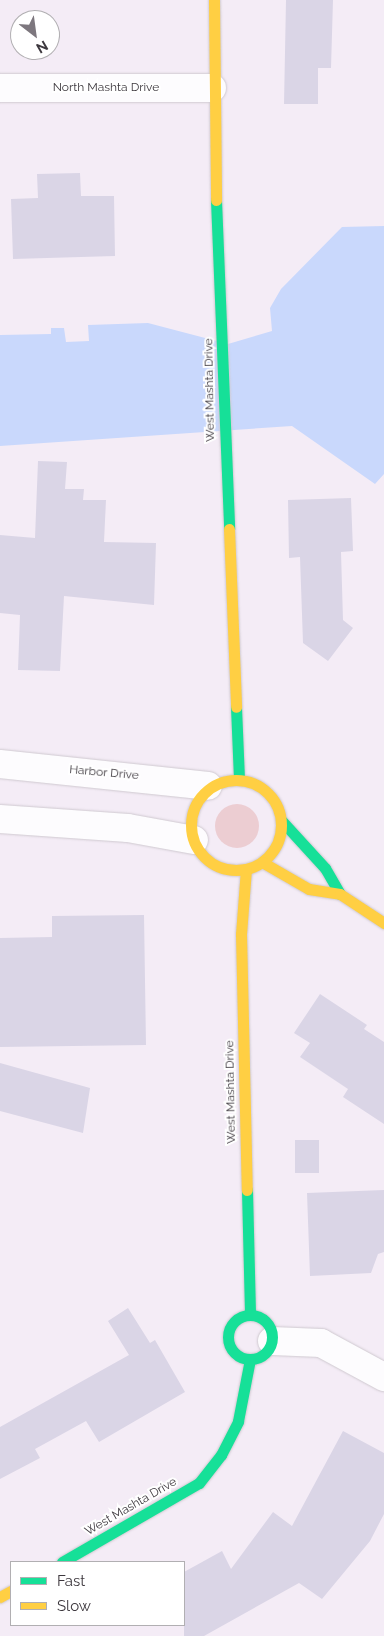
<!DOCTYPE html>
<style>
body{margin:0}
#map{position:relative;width:384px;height:1636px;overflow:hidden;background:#f4ecf6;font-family:Raleway,sans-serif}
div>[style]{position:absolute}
.green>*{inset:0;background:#eccdd2}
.round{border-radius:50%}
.water>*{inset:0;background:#c9d8fc}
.building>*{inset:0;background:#dad5e6;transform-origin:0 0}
.roads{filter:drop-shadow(0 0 1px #cfc9d0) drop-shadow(0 0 1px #cfc9d0)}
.street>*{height:28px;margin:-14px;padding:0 14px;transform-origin:14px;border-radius:14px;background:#fdfcfe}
.fast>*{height:11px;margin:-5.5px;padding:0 5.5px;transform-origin:5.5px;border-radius:5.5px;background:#16e098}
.fast>.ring{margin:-5.5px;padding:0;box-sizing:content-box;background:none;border:11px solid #16e098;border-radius:50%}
.slow>*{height:11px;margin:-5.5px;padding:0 5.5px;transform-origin:5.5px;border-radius:5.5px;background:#ffcf43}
.slow>.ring{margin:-5.5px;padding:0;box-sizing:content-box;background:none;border:11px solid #ffcf43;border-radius:50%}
span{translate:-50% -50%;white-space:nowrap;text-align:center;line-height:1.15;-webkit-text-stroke:4px #fff;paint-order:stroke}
.street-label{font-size:12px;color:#3d383e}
.legend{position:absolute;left:10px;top:1561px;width:175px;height:65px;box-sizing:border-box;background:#fff;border:1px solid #b1afb2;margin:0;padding:6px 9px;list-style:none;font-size:15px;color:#3d383e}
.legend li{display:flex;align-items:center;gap:10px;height:25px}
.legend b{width:25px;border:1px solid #b1afb2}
.north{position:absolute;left:10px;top:10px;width:50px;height:50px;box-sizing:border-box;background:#fff;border:1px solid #b1afb2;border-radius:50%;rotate:150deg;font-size:14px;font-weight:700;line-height:20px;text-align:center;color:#3d383e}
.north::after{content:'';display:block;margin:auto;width:18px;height:22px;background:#7d777e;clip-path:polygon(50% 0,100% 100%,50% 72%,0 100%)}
</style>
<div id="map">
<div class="green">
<div class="round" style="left:215px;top:804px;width:44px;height:44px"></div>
</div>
<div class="water">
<div style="clip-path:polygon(384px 226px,384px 474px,375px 484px,292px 426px,0 446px,0 335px,51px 334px,51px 328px,64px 328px,66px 342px,89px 341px,88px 325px,148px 323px,228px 344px,272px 331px,270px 308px,281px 289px,342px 227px)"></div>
</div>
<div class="building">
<div style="clip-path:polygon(286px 0,333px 0,331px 68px,318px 68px,318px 104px,284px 104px)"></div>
<div style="clip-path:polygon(80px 173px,81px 196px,114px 196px,115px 256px,13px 259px,11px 199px,38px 198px,37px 174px)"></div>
<div style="clip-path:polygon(38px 461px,67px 462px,65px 489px,84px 489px,83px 500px,106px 500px,104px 542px,156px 543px,154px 605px,64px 596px,60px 671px,18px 670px,20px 615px,0 613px,0 535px,35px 538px)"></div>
<div style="clip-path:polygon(351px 498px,353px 551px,341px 552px,343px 620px,353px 628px,328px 661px,303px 643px,300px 557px,289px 558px,288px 500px)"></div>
<div style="clip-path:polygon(144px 915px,146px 1045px,0 1047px,0 938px,52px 937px,52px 916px)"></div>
<div style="clip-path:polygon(320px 994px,367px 1025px,364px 1029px,384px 1042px,384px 1124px,343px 1097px,348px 1089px,300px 1057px,310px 1043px,294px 1033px)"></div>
<div style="clip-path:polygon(0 1063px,90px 1088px,83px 1133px,0 1111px)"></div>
<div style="left:295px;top:1140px;width:24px;height:33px"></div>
<div style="clip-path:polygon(384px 1190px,384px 1252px,378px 1254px,371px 1273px,310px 1276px,307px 1193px)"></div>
<div style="clip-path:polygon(128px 1308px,150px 1343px,155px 1340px,185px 1392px,99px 1442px,86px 1421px,35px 1449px,40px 1458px,0 1479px,0 1427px,129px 1355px,108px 1321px)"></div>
<div style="clip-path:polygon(343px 1431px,384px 1453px,384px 1514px,370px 1541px,322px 1599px,299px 1583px,204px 1636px,184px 1636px,184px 1572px,222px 1551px,231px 1569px,273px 1512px,292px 1526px)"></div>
</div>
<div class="roads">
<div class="street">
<div style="left:0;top:88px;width:212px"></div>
<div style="left:0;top:764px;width:209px;rotate:6deg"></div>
<div style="left:0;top:819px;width:128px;rotate:4deg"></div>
<div style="left:128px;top:828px;width:67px;rotate:10.3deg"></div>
<div style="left:272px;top:1341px;width:49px;rotate:2.3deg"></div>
<div style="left:321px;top:1343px;width:72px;rotate:28.4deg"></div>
</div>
<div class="fast">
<div style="left:216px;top:200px;width:329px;rotate:87.7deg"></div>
<div style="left:236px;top:707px;width:73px;rotate:87.6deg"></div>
<div style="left:281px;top:820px;width:65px;rotate:47.5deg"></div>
<div style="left:325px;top:868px;width:30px;rotate:60deg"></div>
<div style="left:247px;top:1190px;width:125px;rotate:88.6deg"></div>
<div class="ring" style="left:228px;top:1315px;width:33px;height:33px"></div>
<div style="left:62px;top:1562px;width:158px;rotate:-30deg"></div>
<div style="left:199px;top:1483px;width:36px;rotate:-52deg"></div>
<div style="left:221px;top:1455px;width:38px;rotate:-63deg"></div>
<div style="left:238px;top:1421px;width:63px;rotate:-79deg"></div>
</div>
<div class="slow">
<div style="left:214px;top:0;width:200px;rotate:89.4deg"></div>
<div style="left:229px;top:529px;width:178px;rotate:87.7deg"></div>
<div class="ring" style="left:191px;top:780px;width:79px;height:79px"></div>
<div style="left:262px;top:862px;width:54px;rotate:29.9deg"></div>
<div style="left:309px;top:889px;width:31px;rotate:9deg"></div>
<div style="left:340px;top:894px;width:53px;rotate:33.4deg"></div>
<div style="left:246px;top:869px;width:65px;rotate:94.4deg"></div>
<div style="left:241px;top:934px;width:256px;rotate:88.7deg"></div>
<div style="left:0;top:1597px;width:13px;rotate:-29deg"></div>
</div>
</div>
<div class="street-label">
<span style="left:106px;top:88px">North Mashta Drive</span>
<span style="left:210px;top:390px;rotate:-91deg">West Mashta Drive</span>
<span style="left:104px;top:773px;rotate:5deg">Harbor Drive</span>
<span style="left:231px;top:1092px;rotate:-91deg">West Mashta Drive</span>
<span style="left:131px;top:1507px;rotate:-30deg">West Mashta Drive</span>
</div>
<ul class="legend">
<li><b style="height:6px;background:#16e098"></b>Fast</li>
<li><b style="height:6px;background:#ffcf43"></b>Slow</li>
</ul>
<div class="north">N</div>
</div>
